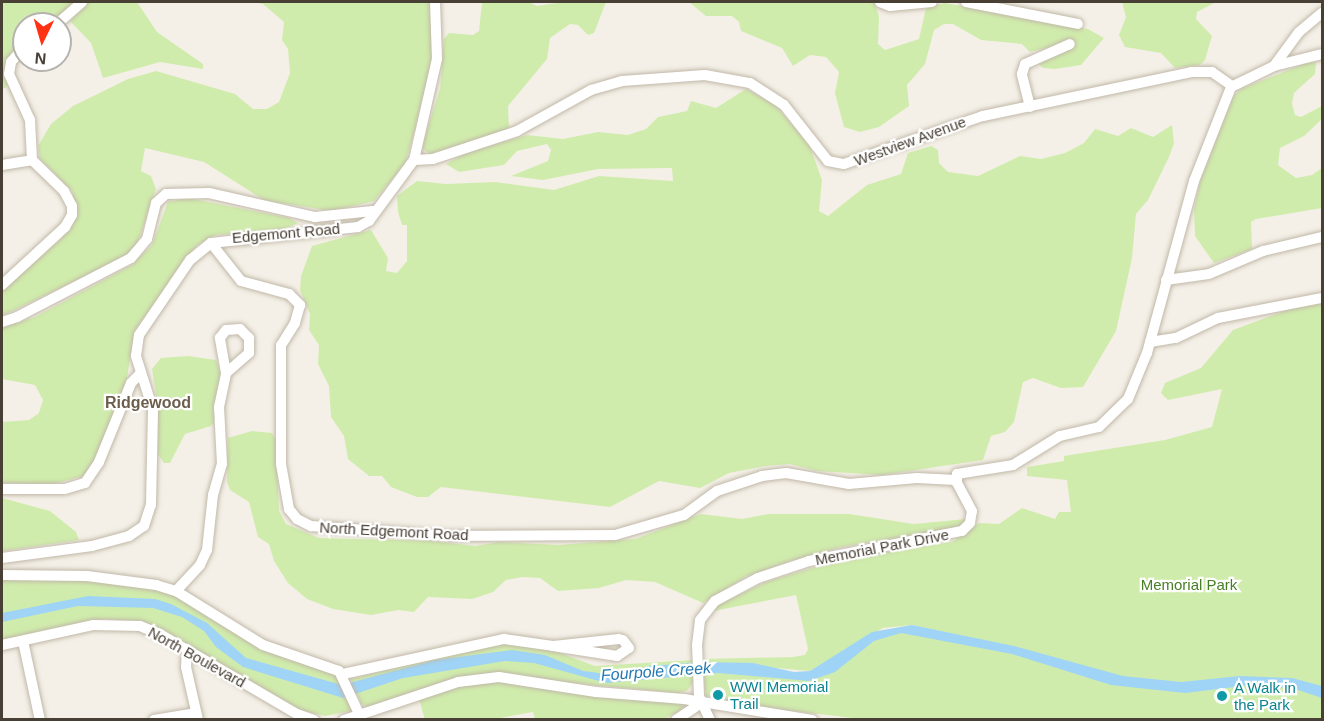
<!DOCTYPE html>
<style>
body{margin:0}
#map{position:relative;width:1324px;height:721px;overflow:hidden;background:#f4f0e7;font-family:Helvetica,sans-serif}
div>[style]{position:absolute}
.green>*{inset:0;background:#d0ecac}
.water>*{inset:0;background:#9fd4f6}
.roads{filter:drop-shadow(0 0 2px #c1b8a8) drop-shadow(0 0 2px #c1b8a8)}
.minor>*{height:10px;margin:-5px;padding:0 5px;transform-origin:5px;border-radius:5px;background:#fff}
.dots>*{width:16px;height:16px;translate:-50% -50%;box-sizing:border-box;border:3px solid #fff;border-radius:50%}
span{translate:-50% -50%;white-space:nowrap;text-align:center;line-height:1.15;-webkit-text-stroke:4.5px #fff;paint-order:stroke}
.street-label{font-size:15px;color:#484035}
.park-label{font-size:15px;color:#487e24}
.culture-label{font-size:15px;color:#0d838f}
.left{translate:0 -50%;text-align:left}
.neighbourhood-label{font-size:16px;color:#6c5e4b;font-weight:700}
.water-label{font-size:16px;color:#257ab3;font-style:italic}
.frame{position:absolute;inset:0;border:3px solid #484035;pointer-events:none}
.north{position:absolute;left:12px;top:12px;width:60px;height:60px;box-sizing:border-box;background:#fff;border:2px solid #b6b3ae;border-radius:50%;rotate:185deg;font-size:16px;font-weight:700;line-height:24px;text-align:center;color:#484035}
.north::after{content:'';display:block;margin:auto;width:21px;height:27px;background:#ff3213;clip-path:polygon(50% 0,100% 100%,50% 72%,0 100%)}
</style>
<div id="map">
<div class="green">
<div style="clip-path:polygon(2px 2px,75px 2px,52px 24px,24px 24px,24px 41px,10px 56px,7px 87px,2px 89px)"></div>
<div style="clip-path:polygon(89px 2px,137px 2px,157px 32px,203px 64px,203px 69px,160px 62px,103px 78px,91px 43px,70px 21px)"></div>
<div style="clip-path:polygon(252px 2px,430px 2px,434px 36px,429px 81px,405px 164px,374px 201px,331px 211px,264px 200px,204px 162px,145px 148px,141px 171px,151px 176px,156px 189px,136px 248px,122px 258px,2px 316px,2px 291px,61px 239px,77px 217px,72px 191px,40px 159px,38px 146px,51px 124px,73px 106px,128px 79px,156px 71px,235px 94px,253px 109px,267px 109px,279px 102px,290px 73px,288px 49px,282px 40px,284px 22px,263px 4px)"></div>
<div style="clip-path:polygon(482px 2px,529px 2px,537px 6px,563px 2px,606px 2px,594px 33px,588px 35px,578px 25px,570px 24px,550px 38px,547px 59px,508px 106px,509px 129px,430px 154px,423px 149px,423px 143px,440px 89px,444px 39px,449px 33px,473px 35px,479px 31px)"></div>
<div style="clip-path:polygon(635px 2px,874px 2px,879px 16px,878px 44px,885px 50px,919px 39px,926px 8px,945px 3px,1088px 29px,1104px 38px,1081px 65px,1055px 69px,1043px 68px,1037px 62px,1062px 44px,1030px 52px,1022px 44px,981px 40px,953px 24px,944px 24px,934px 30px,925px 64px,907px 85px,909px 106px,879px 127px,860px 132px,844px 127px,835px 93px,839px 72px,826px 57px,810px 55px,793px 66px,782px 48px,741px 31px,739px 22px,732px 16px,706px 16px,689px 2px)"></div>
<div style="clip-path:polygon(1122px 2px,1216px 2px,1197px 12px,1196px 19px,1212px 36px,1205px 60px,1200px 65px,1175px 68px,1161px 53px,1125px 47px,1119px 35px,1126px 17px)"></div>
<div style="clip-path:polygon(1311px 61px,1316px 63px,1315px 74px,1294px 93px,1292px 104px,1295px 115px,1301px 117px,1322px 106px,1322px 119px,1304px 136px,1280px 148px,1278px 165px,1296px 178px,1312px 175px,1322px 168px,1322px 208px,1256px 219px,1251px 222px,1252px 249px,1214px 263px,1195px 236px,1194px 210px,1200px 182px,1233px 97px,1241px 89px)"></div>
<div style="clip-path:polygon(746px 89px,775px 105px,809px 144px,822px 180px,819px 211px,828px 216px,867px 185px,901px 174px,908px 153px,931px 146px,938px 150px,939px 163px,948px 172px,978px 176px,1020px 156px,1041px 159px,1065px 153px,1084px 143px,1095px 129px,1118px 136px,1131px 128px,1153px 137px,1172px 125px,1174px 143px,1169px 157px,1148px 200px,1136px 214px,1132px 258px,1116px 331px,1083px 387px,1061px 388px,1033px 378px,1023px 382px,1014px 422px,1005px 432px,991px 436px,983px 460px,882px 475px,817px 471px,790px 464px,765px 466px,729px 473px,700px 488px,659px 481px,610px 507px,441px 487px,428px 497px,417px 497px,391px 487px,382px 476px,369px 476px,348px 459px,344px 436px,331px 417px,329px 386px,318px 364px,319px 345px,309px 330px,310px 314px,300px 290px,301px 276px,312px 246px,371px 230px,388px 258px,386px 271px,397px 273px,407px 261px,407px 225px,402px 225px,398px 212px,397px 196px,417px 181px,446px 184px,495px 182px,554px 190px,599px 176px,673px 181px,672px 168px,598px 169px,543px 180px,511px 176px,548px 161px,551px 150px,547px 144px,517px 151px,504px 165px,459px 172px,446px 164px,466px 153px,527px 135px,563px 139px,598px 132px,628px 135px,646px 129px,658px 117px,687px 111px,691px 101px,716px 108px)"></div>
<div style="clip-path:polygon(188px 198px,289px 218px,298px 223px,285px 229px,216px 235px,197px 245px,135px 330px,126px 383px,96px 457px,84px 476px,53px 484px,2px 483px,2px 422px,29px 420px,39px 413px,43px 400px,35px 385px,2px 379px,2px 328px,35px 317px,132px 265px,152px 245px,168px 202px)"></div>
<div style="clip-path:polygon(evenodd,1322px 303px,1322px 719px,861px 719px,718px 702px,706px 695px,700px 659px,793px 657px,805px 655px,808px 649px,796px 595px,713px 611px,715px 606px,766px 582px,842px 559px,952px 542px,979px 523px,999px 524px,1022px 508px,1055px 519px,1059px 512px,1071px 512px,1067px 480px,1027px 476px,1027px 467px,1064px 461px,1064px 456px,1165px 440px,1212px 427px,1222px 389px,1168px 400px,1161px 393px,1165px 383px,1201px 368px,1233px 330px,1295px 307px,1322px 303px,912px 625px,1032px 651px,913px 630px,890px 632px,805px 677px,765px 667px,810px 671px,883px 628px,912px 625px)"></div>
<div style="clip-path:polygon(188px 356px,216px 360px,221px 375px,214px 422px,211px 426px,185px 434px,170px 463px,164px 463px,158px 454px,158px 406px,152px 369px,161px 358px)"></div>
<div style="clip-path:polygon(252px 431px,272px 433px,276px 440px,279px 511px,286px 524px,319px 538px,431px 541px,475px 546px,500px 542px,559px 545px,635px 539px,701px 514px,742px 519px,768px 514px,849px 514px,914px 524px,966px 519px,964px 524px,945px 530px,841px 547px,790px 561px,745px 577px,703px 603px,655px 582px,626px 580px,599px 588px,558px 591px,540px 578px,522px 577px,506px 580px,493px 592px,472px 599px,428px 597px,414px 612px,398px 610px,371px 615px,333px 609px,307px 599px,288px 583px,274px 561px,269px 544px,258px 537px,249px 502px,230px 490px,227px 482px,228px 438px)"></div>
<div style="clip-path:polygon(2px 498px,50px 511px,76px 532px,79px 540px,2px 551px)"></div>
<div style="clip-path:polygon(32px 576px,127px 584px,168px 592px,256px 647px,337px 676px,352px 705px,350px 711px,325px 716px,300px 710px,172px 635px,139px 622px,105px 619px,2px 640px,2px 579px)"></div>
<div style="clip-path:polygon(498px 643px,552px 650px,595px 666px,694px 660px,694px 681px,688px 690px,678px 693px,477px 674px,368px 708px,361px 703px,351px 679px)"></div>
<div style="clip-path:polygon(495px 681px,682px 704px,684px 708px,663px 720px,535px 719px,533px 712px,495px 719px,425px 720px,419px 699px,461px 685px)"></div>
</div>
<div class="water">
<div style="clip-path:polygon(88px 596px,155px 599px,171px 604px,207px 623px,246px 658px,342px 685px,435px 660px,512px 650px,545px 655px,583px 671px,616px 675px,649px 666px,703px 662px,753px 663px,794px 672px,810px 671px,872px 632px,912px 625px,1014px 646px,1123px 676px,1181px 682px,1240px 676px,1292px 678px,1322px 686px,1322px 698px,1292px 688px,1243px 686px,1185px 693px,1111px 685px,1012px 654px,901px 633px,874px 641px,835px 672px,809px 681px,718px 673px,606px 683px,534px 663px,505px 661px,403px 678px,343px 698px,243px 667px,216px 647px,204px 631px,182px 617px,153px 608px,78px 606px,2px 622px,2px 613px)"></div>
</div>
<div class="roads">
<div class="minor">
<div style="left:880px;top:2px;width:11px;rotate:22deg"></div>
<div style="left:890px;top:6px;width:42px;rotate:-5.4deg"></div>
<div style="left:966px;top:2px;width:114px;rotate:11.1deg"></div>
<div style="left:57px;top:24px;width:33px;rotate:-41deg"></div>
<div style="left:24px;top:47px;width:20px;rotate:131deg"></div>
<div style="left:11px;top:62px;width:12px;rotate:99deg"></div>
<div style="left:9px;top:74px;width:51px;rotate:65.5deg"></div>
<div style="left:30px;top:120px;width:40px;rotate:87.1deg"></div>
<div style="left:1274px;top:66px;width:42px;rotate:-53.7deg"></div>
<div style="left:1299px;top:32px;width:30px;rotate:-40deg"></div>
<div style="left:1030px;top:107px;width:34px;rotate:-104deg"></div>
<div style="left:1022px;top:74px;width:10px;rotate:-73deg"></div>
<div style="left:1025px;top:64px;width:49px;rotate:-24deg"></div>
<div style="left:414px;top:160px;width:19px;rotate:-3deg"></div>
<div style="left:433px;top:159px;width:89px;rotate:-18.4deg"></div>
<div style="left:517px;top:131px;width:85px;rotate:-29deg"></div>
<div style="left:591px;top:90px;width:32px;rotate:-16deg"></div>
<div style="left:622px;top:81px;width:83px;rotate:-4.1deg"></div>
<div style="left:705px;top:75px;width:46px;rotate:10.1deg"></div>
<div style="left:750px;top:83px;width:40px;rotate:32.9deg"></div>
<div style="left:784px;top:105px;width:71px;rotate:51.8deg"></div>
<div style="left:828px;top:161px;width:16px;rotate:11deg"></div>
<div style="left:844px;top:164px;width:147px;rotate:-19.1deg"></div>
<div style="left:983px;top:116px;width:213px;rotate:-11.9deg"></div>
<div style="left:1191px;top:72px;width:21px"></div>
<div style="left:1212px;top:72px;width:24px;rotate:35deg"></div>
<div style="left:2px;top:165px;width:30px;rotate:-9deg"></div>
<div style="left:211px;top:243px;width:48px;rotate:51.7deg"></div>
<div style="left:241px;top:281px;width:50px;rotate:15.2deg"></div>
<div style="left:289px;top:294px;width:16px;rotate:45deg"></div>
<div style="left:300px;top:305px;width:19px;rotate:106deg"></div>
<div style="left:295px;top:323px;width:26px;rotate:122deg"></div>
<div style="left:281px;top:345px;width:119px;rotate:90deg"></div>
<div style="left:281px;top:464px;width:46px;rotate:79.9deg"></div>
<div style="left:289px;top:509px;width:13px;rotate:51deg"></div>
<div style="left:297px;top:519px;width:16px;rotate:27deg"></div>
<div style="left:311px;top:526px;width:135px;rotate:4.2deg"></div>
<div style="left:446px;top:536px;width:169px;rotate:-0.3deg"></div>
<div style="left:615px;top:535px;width:72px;rotate:-16.2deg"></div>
<div style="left:684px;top:515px;width:41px;rotate:-36deg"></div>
<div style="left:717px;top:491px;width:47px;rotate:-18.4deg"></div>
<div style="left:762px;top:476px;width:24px;rotate:-7deg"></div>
<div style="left:786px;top:473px;width:64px;rotate:9.9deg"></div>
<div style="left:849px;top:484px;width:68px;rotate:-5deg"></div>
<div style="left:917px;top:478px;width:39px;rotate:3deg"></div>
<div style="left:1166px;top:280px;width:43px;rotate:-7.9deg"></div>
<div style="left:1209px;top:274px;width:59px;rotate:-23.1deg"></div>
<div style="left:1263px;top:251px;width:61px;rotate:-13.3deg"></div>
<div style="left:2px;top:285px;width:86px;rotate:-42.6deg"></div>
<div style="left:65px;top:227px;width:14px;rotate:-60deg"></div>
<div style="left:72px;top:215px;width:9px;rotate:-90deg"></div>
<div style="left:72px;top:206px;width:17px;rotate:-118deg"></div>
<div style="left:64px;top:191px;width:45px;rotate:-135.9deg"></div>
<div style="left:2px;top:322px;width:16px;rotate:-18deg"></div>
<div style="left:17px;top:317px;width:128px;rotate:-27.4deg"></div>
<div style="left:131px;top:258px;width:25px;rotate:-50deg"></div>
<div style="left:147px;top:239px;width:37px;rotate:-76deg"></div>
<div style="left:156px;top:203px;width:13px;rotate:-42deg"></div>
<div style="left:166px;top:194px;width:43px;rotate:-1.3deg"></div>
<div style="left:209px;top:193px;width:109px;rotate:12.8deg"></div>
<div style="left:315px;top:217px;width:58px;rotate:-5.9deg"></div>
<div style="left:1150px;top:342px;width:26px;rotate:-9deg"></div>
<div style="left:1176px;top:338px;width:47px;rotate:-25.5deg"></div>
<div style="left:1218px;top:318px;width:106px;rotate:-10.9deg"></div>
<div style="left:2px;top:489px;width:63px"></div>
<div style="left:65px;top:489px;width:21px;rotate:-17deg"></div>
<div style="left:85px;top:483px;width:25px;rotate:-56deg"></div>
<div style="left:99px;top:462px;width:85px;rotate:-67.9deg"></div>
<div style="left:131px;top:383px;width:14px;rotate:-45deg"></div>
<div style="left:2px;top:558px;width:91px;rotate:-7.6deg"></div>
<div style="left:92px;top:546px;width:38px;rotate:-15deg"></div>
<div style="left:129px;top:536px;width:18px;rotate:-34deg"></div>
<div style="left:144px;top:526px;width:22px;rotate:-72deg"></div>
<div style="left:151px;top:505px;width:95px;rotate:-88.8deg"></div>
<div style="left:153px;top:410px;width:57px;rotate:-107.5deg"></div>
<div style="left:136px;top:356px;width:21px;rotate:-82deg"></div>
<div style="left:139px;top:335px;width:91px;rotate:-55.8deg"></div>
<div style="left:190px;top:260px;width:27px;rotate:-39deg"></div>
<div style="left:211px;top:243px;width:148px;rotate:-6.2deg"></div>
<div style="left:358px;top:227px;width:13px;rotate:-29deg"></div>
<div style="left:369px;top:221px;width:76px;rotate:-53.6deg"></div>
<div style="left:414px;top:160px;width:104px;rotate:-77.2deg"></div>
<div style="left:437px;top:59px;width:57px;rotate:-92deg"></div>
<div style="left:2px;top:575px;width:85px;rotate:0.7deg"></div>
<div style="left:87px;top:576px;width:70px;rotate:7.4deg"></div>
<div style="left:156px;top:585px;width:21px;rotate:17deg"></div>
<div style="left:176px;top:591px;width:102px;rotate:31.8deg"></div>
<div style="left:263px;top:645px;width:80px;rotate:18.9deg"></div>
<div style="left:339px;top:671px;width:54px;rotate:64.9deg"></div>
<div style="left:176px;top:591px;width:35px;rotate:-47deg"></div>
<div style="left:200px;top:565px;width:17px;rotate:-65deg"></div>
<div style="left:207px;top:550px;width:55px;rotate:-83.8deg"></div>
<div style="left:213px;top:495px;width:32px;rotate:-74deg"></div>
<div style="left:222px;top:464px;width:57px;rotate:-93deg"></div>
<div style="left:219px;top:407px;width:35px;rotate:-78deg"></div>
<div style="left:226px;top:373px;width:36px;rotate:-100deg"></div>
<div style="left:220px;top:338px;width:10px;rotate:-53deg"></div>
<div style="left:226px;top:330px;width:14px;rotate:-4deg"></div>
<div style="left:240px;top:329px;width:13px;rotate:45deg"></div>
<div style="left:249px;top:338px;width:15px;rotate:90deg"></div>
<div style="left:249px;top:353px;width:30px;rotate:139deg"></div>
<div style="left:619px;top:639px;width:66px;rotate:173.9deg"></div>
<div style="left:553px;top:646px;width:65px;rotate:8.9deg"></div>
<div style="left:617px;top:656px;width:14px;rotate:-34deg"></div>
<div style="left:629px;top:648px;width:10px;rotate:-127deg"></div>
<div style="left:23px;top:641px;width:81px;rotate:77.9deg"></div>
<div style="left:2px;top:645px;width:94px;rotate:-12.3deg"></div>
<div style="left:94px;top:625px;width:46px;rotate:1.2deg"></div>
<div style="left:140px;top:626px;width:22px;rotate:22deg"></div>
<div style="left:160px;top:634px;width:159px;rotate:30.3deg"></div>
<div style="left:297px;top:714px;width:18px;rotate:19deg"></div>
<div style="left:187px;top:649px;width:18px;rotate:93deg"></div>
<div style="left:186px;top:667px;width:54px;rotate:77.2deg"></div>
<div style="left:343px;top:674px;width:165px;rotate:-12.3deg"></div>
<div style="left:504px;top:639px;width:49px;rotate:8.1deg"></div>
<div style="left:154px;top:720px;width:43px;rotate:-9.5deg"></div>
<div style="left:344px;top:720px;width:120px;rotate:-18.4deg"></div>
<div style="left:458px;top:682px;width:41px;rotate:-7deg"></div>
<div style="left:499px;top:677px;width:98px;rotate:8.8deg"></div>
<div style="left:596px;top:692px;width:88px;rotate:4.5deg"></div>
<div style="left:684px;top:699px;width:130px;rotate:9.3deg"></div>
<div style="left:676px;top:720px;width:30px;rotate:-34deg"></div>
<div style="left:710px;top:720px;width:26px;rotate:-115deg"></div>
<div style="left:699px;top:696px;width:51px;rotate:-92.2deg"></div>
<div style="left:697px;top:645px;width:25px;rotate:-83deg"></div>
<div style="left:700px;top:620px;width:24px;rotate:-52deg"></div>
<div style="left:715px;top:601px;width:49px;rotate:-28.1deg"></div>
<div style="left:758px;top:578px;width:54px;rotate:-18.4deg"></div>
<div style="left:809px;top:561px;width:156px;rotate:-11.1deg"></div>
<div style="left:962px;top:531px;width:11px;rotate:-45deg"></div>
<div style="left:970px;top:523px;width:12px;rotate:-81deg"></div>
<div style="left:972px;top:511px;width:32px;rotate:-118deg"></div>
<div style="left:957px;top:483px;width:9px;rotate:-90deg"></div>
<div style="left:957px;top:474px;width:57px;rotate:-9.1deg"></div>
<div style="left:1013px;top:465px;width:55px;rotate:-31.7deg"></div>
<div style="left:1060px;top:436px;width:40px;rotate:-13deg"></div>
<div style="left:1099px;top:427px;width:40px;rotate:-44deg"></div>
<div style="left:1128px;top:399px;width:50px;rotate:-67.6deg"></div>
<div style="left:1147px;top:353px;width:178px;rotate:-74.7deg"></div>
<div style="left:1194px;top:181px;width:101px;rotate:-68.5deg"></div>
<div style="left:1231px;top:87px;width:48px;rotate:-26deg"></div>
<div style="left:1274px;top:66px;width:49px;rotate:-14deg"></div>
</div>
</div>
<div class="dots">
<div style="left:718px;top:695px;background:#0f9aa8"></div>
<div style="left:1222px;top:696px;background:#0f9aa8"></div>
</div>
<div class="street-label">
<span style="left:910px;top:141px;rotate:-20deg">Westview Avenue</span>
<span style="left:286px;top:233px;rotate:-5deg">Edgemont Road</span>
<span style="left:394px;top:531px;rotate:3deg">North Edgemont Road</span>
<span style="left:882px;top:547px;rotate:-11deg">Memorial Park Drive</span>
<span style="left:197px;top:657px;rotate:29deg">North Boulevard</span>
</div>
<div class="park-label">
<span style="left:1189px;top:585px">Memorial Park</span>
</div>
<div class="culture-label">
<span class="left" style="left:730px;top:695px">WWI Memorial<br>Trail</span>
<span class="left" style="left:1234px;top:696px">A Walk in<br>the Park</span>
</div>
<div class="neighbourhood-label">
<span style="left:148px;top:403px">Ridgewood</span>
</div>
<div class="water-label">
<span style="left:656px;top:672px;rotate:-4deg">Fourpole Creek</span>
</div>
<div class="frame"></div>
<div class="north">N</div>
</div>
